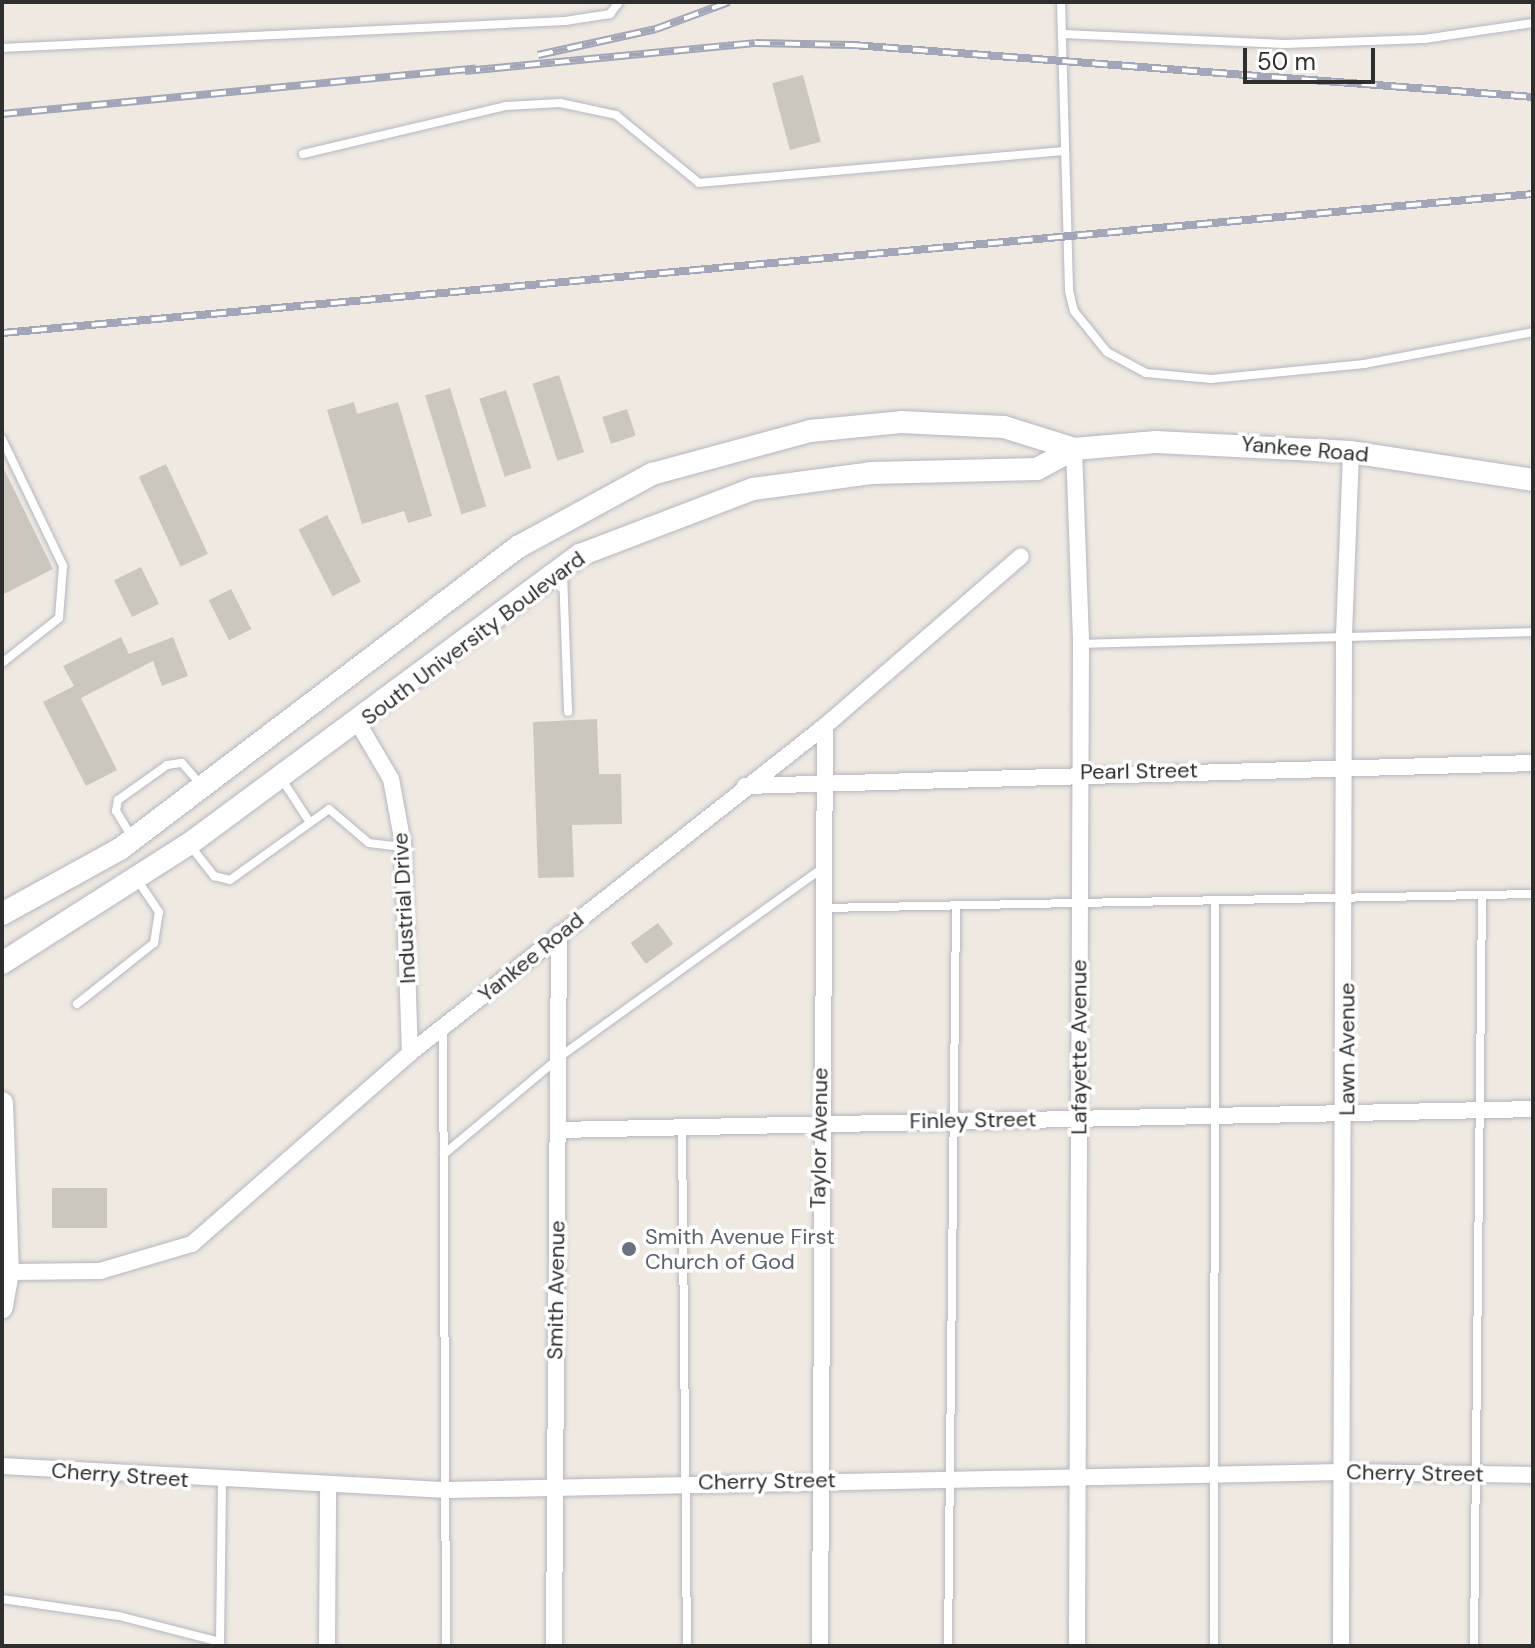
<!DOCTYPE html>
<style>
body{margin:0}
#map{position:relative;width:1535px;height:1648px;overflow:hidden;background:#efe9e1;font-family:"DM Sans",sans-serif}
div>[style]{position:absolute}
.building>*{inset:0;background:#cbc7bf;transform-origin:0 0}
.roads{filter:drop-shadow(0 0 2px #b4b7c1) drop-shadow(0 0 2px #b4b7c1)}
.lane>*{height:8px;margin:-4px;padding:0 4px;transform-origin:4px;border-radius:4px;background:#fff}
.street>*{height:16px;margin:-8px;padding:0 8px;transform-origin:8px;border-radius:8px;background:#fff}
.secondary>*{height:22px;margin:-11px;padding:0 11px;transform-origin:11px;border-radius:11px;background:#fff}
.rail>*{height:8px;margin-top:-4px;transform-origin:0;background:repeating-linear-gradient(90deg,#fff 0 15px,#a3a6b8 0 30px);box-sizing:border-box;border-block:2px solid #a3a6b8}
.dots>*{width:22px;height:22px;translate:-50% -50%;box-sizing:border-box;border:4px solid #fff;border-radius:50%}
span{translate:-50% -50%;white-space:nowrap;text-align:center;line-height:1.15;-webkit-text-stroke:7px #fff;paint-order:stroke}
.street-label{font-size:22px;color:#2e2e2e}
.worship-label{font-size:22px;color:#5b616d}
.left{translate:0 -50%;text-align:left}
.frame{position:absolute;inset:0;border:4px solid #2e2e2e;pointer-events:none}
.scale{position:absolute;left:1243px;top:48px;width:132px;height:36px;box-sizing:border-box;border:4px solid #2e2e2e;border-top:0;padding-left:10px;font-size:24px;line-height:28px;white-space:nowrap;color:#2e2e2e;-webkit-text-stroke:6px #fff;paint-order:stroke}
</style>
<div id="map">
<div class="building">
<div style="left:803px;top:75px;width:69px;height:32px;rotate:75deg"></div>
<div style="left:559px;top:375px;width:81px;height:28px;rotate:72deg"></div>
<div style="left:450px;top:388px;width:124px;height:26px;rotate:73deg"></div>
<div style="left:506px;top:390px;width:82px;height:28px;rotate:72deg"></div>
<div style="clip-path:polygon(354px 402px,357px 414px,398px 402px,432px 516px,408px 523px,404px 511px,362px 524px,327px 410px)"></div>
<div style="left:627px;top:409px;width:28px;height:26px;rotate:72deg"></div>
<div style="left:166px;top:464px;width:99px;height:30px;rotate:65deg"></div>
<div style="clip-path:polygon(2px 465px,53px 569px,2px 595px)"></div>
<div style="left:327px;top:515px;width:75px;height:32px;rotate:63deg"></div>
<div style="left:141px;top:567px;width:41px;height:30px;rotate:64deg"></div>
<div style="left:231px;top:589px;width:45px;height:25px;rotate:63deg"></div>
<div style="clip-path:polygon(121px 637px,129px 654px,173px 637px,188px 676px,162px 686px,153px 661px,81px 698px,117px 770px,86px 786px,43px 702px,74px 686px,63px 666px)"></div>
<div style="clip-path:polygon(597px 719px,599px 774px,621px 774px,622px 824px,572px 825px,574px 877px,538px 878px,533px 722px)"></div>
<div style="left:658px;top:923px;width:26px;height:34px;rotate:54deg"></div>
<div style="left:52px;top:1188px;width:55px;height:40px"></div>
</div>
<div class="roads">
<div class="lane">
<div style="left:1061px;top:2px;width:289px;rotate:88.4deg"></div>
<div style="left:1069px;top:291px;width:21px;rotate:76deg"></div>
<div style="left:1074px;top:311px;width:53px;rotate:51.2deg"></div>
<div style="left:1107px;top:352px;width:44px;rotate:28.3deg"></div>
<div style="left:1146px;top:373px;width:65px;rotate:5.3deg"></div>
<div style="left:1211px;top:379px;width:154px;rotate:-5.6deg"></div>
<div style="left:1364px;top:364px;width:172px;rotate:-10.7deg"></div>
<div style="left:1063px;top:34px;width:222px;rotate:2.6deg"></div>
<div style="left:1285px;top:44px;width:139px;rotate:-2.1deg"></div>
<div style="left:1424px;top:39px;width:110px;rotate:-8.4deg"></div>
<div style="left:2px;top:48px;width:564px;rotate:-2.75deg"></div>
<div style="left:565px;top:21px;width:46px;rotate:-8.8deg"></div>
<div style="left:610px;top:14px;width:15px;rotate:-53deg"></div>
<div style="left:303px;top:154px;width:209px;rotate:-13.3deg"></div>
<div style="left:506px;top:106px;width:54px;rotate:-3.2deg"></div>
<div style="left:560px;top:103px;width:57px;rotate:12.1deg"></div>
<div style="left:616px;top:115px;width:107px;rotate:39.3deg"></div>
<div style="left:699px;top:183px;width:365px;rotate:-5deg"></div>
<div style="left:2px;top:439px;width:141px;rotate:64.3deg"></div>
<div style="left:63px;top:566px;width:52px;rotate:94.4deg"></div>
<div style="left:59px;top:618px;width:73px;rotate:141.7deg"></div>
<div style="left:563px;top:573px;width:139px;rotate:87.9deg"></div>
<div style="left:1081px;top:644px;width:452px;rotate:-1.5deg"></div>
<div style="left:281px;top:778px;width:48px;rotate:57deg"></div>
<div style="left:133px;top:839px;width:33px;rotate:-121deg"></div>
<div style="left:116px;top:811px;width:11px;rotate:-80deg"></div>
<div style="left:118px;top:800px;width:60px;rotate:-35.5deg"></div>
<div style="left:167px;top:765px;width:15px;rotate:-8deg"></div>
<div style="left:182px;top:763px;width:30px;rotate:49deg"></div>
<div style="left:189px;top:844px;width:41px;rotate:52deg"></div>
<div style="left:214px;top:876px;width:16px;rotate:14deg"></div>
<div style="left:230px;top:880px;width:122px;rotate:-35.6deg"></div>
<div style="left:329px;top:809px;width:52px;rotate:40.4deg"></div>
<div style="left:369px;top:843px;width:35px;rotate:7deg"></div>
<div style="left:823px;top:908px;width:710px;rotate:-1.13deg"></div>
<div style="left:77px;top:1004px;width:98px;rotate:-38.4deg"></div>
<div style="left:154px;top:943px;width:31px;rotate:-81deg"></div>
<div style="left:159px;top:912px;width:37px;rotate:-124deg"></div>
<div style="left:443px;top:1027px;width:619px;rotate:89.72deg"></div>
<div style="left:682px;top:1127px;width:519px;rotate:89.45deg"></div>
<div style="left:444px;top:1154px;width:153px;rotate:-39.9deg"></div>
<div style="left:561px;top:1056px;width:322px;rotate:-35.7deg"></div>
<div style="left:2px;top:1599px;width:118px;rotate:8.3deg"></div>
<div style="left:119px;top:1616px;width:104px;rotate:14.4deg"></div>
<div style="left:220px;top:1645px;width:162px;rotate:-89.3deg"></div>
<div style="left:948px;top:1646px;width:740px;rotate:-89.38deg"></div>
<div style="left:1214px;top:1646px;width:746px;rotate:-89.92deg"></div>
<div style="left:1474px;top:1646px;width:751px;rotate:-89.39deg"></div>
</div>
<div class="street">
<div style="left:1074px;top:449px;width:195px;rotate:87.9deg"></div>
<div style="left:1081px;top:644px;width:1002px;rotate:90.23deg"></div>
<div style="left:358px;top:723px;width:65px;rotate:59.5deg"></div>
<div style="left:391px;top:779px;width:66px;rotate:79.5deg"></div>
<div style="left:403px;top:844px;width:209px;rotate:88.1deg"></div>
<div style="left:745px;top:786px;width:788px;rotate:-1.67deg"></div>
<div style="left:558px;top:1130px;width:975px;rotate:-1.23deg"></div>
<div style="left:8px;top:1272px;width:92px;rotate:-0.6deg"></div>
<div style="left:100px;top:1271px;width:96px;rotate:-16.4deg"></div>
<div style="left:192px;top:1244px;width:290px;rotate:-41.2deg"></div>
<div style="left:410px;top:1053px;width:528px;rotate:-38.24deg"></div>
<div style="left:825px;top:726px;width:259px;rotate:-40.9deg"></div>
<div style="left:2px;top:1466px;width:446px;rotate:3.1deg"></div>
<div style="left:447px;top:1490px;width:896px;rotate:-1.15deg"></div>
<div style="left:1343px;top:1472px;width:190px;rotate:0.9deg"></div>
<div style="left:327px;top:1646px;width:158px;rotate:-89.6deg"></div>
<div style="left:554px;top:1646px;width:712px;rotate:-89.6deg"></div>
<div style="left:820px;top:1646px;width:920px;rotate:-89.69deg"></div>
<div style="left:1341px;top:1646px;width:1011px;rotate:-89.83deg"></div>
<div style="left:1344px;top:635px;width:183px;rotate:-87.8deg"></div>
</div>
<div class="secondary">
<div style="left:2px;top:914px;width:135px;rotate:-28.8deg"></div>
<div style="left:120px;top:849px;width:500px;rotate:-37.2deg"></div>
<div style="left:518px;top:547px;width:153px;rotate:-28.6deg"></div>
<div style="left:652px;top:474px;width:164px;rotate:-15.2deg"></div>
<div style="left:810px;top:431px;width:91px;rotate:-5.6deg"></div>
<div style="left:901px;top:422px;width:103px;rotate:2.8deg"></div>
<div style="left:1004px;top:427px;width:73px;rotate:17.4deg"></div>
<div style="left:2px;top:963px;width:222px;rotate:-32.5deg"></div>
<div style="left:189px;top:844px;width:486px;rotate:-36.5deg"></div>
<div style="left:580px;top:555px;width:185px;rotate:-20.9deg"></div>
<div style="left:753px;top:489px;width:119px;rotate:-7.7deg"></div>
<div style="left:871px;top:473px;width:166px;rotate:-1.4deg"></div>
<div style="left:1037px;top:469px;width:42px;rotate:-28.4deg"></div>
<div style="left:1074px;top:449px;width:82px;rotate:-4.9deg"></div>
<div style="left:1156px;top:442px;width:195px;rotate:2.9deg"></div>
<div style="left:1351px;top:452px;width:184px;rotate:8.7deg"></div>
<div style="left:2px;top:1103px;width:169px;rotate:88deg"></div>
<div style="left:8px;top:1272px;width:36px;rotate:100deg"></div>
</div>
</div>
<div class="rail">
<div style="left:538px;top:55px;width:121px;rotate:-12.4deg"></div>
<div style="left:656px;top:29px;width:78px;rotate:-20.3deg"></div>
<div style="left:465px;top:71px;width:291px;rotate:-5.5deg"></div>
<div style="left:755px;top:43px;width:98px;rotate:1.2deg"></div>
<div style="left:853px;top:45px;width:682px;rotate:4.37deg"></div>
<div style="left:2px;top:114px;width:476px;rotate:-5.5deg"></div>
<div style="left:2px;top:333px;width:1537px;rotate:-5.19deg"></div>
</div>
<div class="dots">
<div style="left:629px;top:1249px;background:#6b7280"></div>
</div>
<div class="street-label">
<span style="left:1305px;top:449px;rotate:5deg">Yankee Road</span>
<span style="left:473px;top:638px;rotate:-37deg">South University Boulevard</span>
<span style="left:1139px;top:771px;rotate:-1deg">Pearl Street</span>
<span style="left:404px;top:908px;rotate:-93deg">Industrial Drive</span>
<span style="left:531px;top:957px;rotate:-39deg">Yankee Road</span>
<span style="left:1079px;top:1047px;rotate:-90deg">Lafayette Avenue</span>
<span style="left:1347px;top:1049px;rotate:-90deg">Lawn Avenue</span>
<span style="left:973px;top:1120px;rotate:-1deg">Finley Street</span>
<span style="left:819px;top:1138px;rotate:-89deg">Taylor Avenue</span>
<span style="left:556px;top:1290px;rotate:-89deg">Smith Avenue</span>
<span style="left:1415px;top:1473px;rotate:1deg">Cherry Street</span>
<span style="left:120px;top:1475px;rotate:4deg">Cherry Street</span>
<span style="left:767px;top:1481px;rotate:-1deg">Cherry Street</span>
</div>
<div class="worship-label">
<span class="left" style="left:645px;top:1249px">Smith Avenue First<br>Church of God</span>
</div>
<div class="frame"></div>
<div class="scale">50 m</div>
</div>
